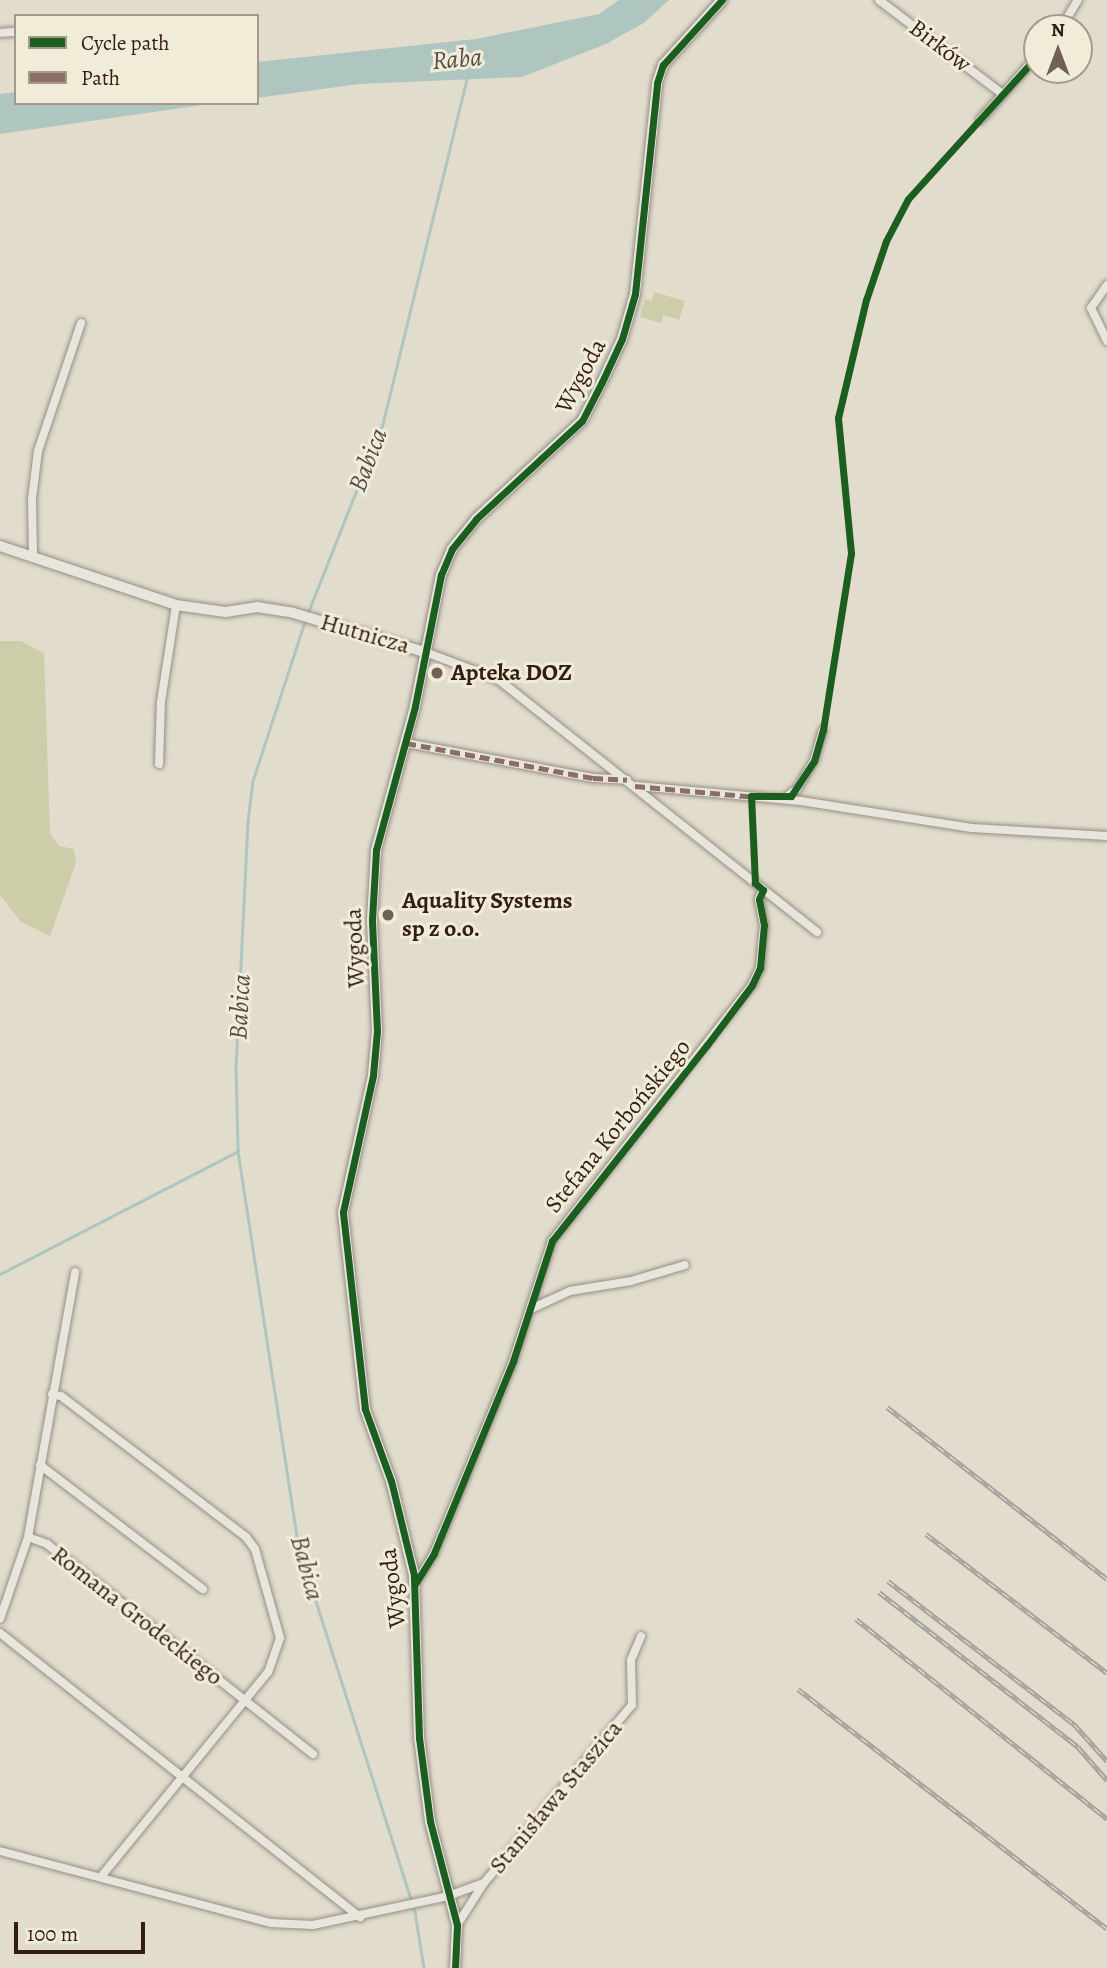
<!DOCTYPE html>
<meta charset="utf-8">
<style>
body{margin:0}
#map{position:relative;width:1107px;height:1968px;overflow:hidden;background:#e1dccc;font-family:Alegreya,serif}
div>[style]{position:absolute}
.green>*{inset:0;background:#cecdaa}
.water>*{inset:0;background:#afc6c0}
.stream>*{height:2.5px;margin:-1.25px;padding:0 1.25px;transform-origin:1.25px;border-radius:1.25px;background:#afc6c0}
.roads{filter:drop-shadow(0 0 2px #958f85) drop-shadow(0 0 2px #958f85)}
.street>*{height:8px;margin:-4px;padding:0 4px;transform-origin:4px;border-radius:4px;background:#e8e5dd}
.secondary>*{height:10px;margin:-5px;padding:0 5px;transform-origin:5px;border-radius:5px;background:#e8e5dd}
.rail>*{height:5px;margin-top:-2.5px;transform-origin:0;background:repeating-linear-gradient(90deg,#f1ecd8 0 8px,#a6a29c 0 16px);box-sizing:border-box;border-block:2px solid #a6a29c}
.quiet>*{height:5px;margin-top:-2.5px;transform-origin:0;background:repeating-linear-gradient(90deg,#8d6e63 0 10px,transparent 0 15px)}
.cycleway>*{height:7px;margin:-3.5px;padding:0 3.5px;transform-origin:3.5px;border-radius:3.5px;background:#1b5e20}
.dots>*{width:19px;height:19px;translate:-50% -50%;box-sizing:border-box;border:4px solid #f1ecd8;border-radius:50%}
span{translate:-50% -50%;white-space:nowrap;text-align:center;line-height:1.15;-webkit-text-stroke:6px #f1ecd8;paint-order:stroke}
.street-label{font-size:24px;color:#341d15}
.poi-label{font-size:24px;color:#341d15;font-weight:700}
.left{translate:0 -50%;text-align:left}
.water-label{font-size:26px;color:#534d47;font-style:italic}
.legend{position:absolute;left:14px;top:14px;width:245px;height:91px;box-sizing:border-box;background:#f1ecd8;border:2px solid #a5998a;margin:0;padding:9px 12px;list-style:none;font-size:21px;color:#341d15}
.legend li{display:flex;align-items:center;gap:14px;height:35px}
.legend b{width:35px;border:2px solid #a5998a}
.north{position:absolute;left:1023px;top:14px;width:70px;height:70px;box-sizing:border-box;background:#f1ecd8;border:2px solid #a5998a;border-radius:50%;rotate:0deg;font-size:19px;font-weight:700;line-height:28px;text-align:center;color:#341d15}
.north::after{content:'';display:block;margin:auto;width:24px;height:32px;background:#716055;clip-path:polygon(50% 0,100% 100%,50% 72%,0 100%)}
.scale{position:absolute;left:14px;top:1922px;width:131px;height:32px;box-sizing:border-box;border:4px solid #341d15;border-top:0;padding-left:9px;font-size:21px;line-height:24px;white-space:nowrap;color:#341d15;-webkit-text-stroke:5px #f1ecd8;paint-order:stroke}
</style>
<div id="map">
<div class="green">
<div style="clip-path:polygon(654px 292px,685px 301px,679px 320px,663px 315px,661px 323px,640px 317px,645px 299px,652px 301px)"></div>
<div style="clip-path:polygon(0 641px,21px 641px,44px 653px,50px 833px,59px 846px,74px 849px,76px 863px,50px 936px,21px 922px,0 895px)"></div>
</div>
<div class="water">
<div style="clip-path:polygon(619px 0,669px 0,644px 23px,606px 44px,522px 77px,359px 84px,257px 98px,257px 62px,476px 39px,599px 14px)"></div>
<div style="clip-path:polygon(16px 92px,16px 103px,216px 103px,0 134px,0 94px)"></div>
</div>
<div class="stream">
<div style="left:307px;top:615px;width:203px;rotate:-68.4deg"></div>
<div style="left:382px;top:426px;width:360px;rotate:-76.3deg"></div>
<div style="left:305px;top:622px;width:167px;rotate:108.1deg"></div>
<div style="left:253px;top:781px;width:41px;rotate:97deg"></div>
<div style="left:248px;top:822px;width:245px;rotate:92.8deg"></div>
<div style="left:236px;top:1067px;width:84px;rotate:88.6deg"></div>
<div style="left:238px;top:1151px;width:402px;rotate:81.3deg"></div>
<div style="left:299px;top:1548px;width:382px;rotate:72.3deg"></div>
<div style="left:415px;top:1912px;width:57px;rotate:80.9deg"></div>
<div style="left:0;top:1274px;width:268px;rotate:-27.3deg"></div>
</div>
<div class="roads">
<div class="street">
<div style="left:879px;top:0;width:153px;rotate:37.3deg"></div>
<div style="left:1061px;top:28px;width:33px;rotate:-59deg"></div>
<div style="left:0;top:33px;width:16px;rotate:-4deg"></div>
<div style="left:980px;top:120px;width:86px;rotate:-48.3deg"></div>
<div style="left:1107px;top:285px;width:28px;rotate:125deg"></div>
<div style="left:1091px;top:308px;width:37px;rotate:64deg"></div>
<div style="left:33px;top:556px;width:57px;rotate:-91deg"></div>
<div style="left:32px;top:499px;width:48px;rotate:-82.9deg"></div>
<div style="left:38px;top:451px;width:135px;rotate:-71.4deg"></div>
<div style="left:425px;top:652px;width:79px;rotate:20.7deg"></div>
<div style="left:499px;top:680px;width:406px;rotate:38.4deg"></div>
<div style="left:406px;top:743px;width:190px;rotate:10.6deg"></div>
<div style="left:593px;top:778px;width:34px;rotate:3deg"></div>
<div style="left:159px;top:764px;width:62px;rotate:-88.2deg"></div>
<div style="left:161px;top:702px;width:98px;rotate:-81.2deg"></div>
<div style="left:637px;top:786px;width:165px;rotate:5.2deg"></div>
<div style="left:801px;top:801px;width:173px;rotate:9deg"></div>
<div style="left:972px;top:828px;width:135px;rotate:3.4deg"></div>
<div style="left:785px;top:798px;width:15px;rotate:-37deg"></div>
<div style="left:797px;top:789px;width:33px;rotate:-59deg"></div>
<div style="left:814px;top:761px;width:32px;rotate:-74deg"></div>
<div style="left:533px;top:1308px;width:41px;rotate:-24.7deg"></div>
<div style="left:570px;top:1291px;width:62px;rotate:-9.3deg"></div>
<div style="left:631px;top:1281px;width:56px;rotate:-16.5deg"></div>
<div style="left:52px;top:1394px;width:9px;rotate:13deg"></div>
<div style="left:61px;top:1396px;width:233px;rotate:37.3deg"></div>
<div style="left:246px;top:1537px;width:15px;rotate:53deg"></div>
<div style="left:255px;top:1549px;width:92px;rotate:74.3deg"></div>
<div style="left:280px;top:1638px;width:36px;rotate:109deg"></div>
<div style="left:268px;top:1672px;width:264px;rotate:129.2deg"></div>
<div style="left:40px;top:1465px;width:205px;rotate:37.3deg"></div>
<div style="left:28px;top:1537px;width:20px;rotate:20deg"></div>
<div style="left:47px;top:1544px;width:339px;rotate:38.3deg"></div>
<div style="left:415px;top:1584px;width:36px;rotate:-58deg"></div>
<div style="left:434px;top:1553px;width:208px;rotate:-67.6deg"></div>
<div style="left:513px;top:1361px;width:126px;rotate:-72deg"></div>
<div style="left:552px;top:1241px;width:325px;rotate:-52deg"></div>
<div style="left:752px;top:985px;width:19px;rotate:-65deg"></div>
<div style="left:760px;top:968px;width:43px;rotate:-84.7deg"></div>
<div style="left:764px;top:925px;width:26px;rotate:-101deg"></div>
<div style="left:759px;top:899px;width:10px;rotate:-66deg"></div>
<div style="left:0;top:1619px;width:87px;rotate:-71.1deg"></div>
<div style="left:28px;top:1537px;width:269px;rotate:-79.9deg"></div>
<div style="left:0;top:1633px;width:459px;rotate:38.3deg"></div>
<div style="left:0;top:1851px;width:280px;rotate:14.9deg"></div>
<div style="left:271px;top:1923px;width:42px;rotate:2.7deg"></div>
<div style="left:313px;top:1925px;width:138px;rotate:-12.1deg"></div>
<div style="left:448px;top:1896px;width:38px;rotate:-20deg"></div>
<div style="left:484px;top:1883px;width:231px;rotate:-50.3deg"></div>
<div style="left:632px;top:1705px;width:45px;rotate:-91.3deg"></div>
<div style="left:631px;top:1660px;width:26px;rotate:-67deg"></div>
<div style="left:457px;top:1925px;width:50px;rotate:-57.3deg"></div>
</div>
<div class="secondary">
<div style="left:0;top:546px;width:186px;rotate:18.5deg"></div>
<div style="left:176px;top:605px;width:50px;rotate:8deg"></div>
<div style="left:226px;top:612px;width:31px;rotate:-9deg"></div>
<div style="left:257px;top:607px;width:36px;rotate:9deg"></div>
<div style="left:293px;top:613px;width:138px;rotate:16.5deg"></div>
<div style="left:455px;top:1968px;width:43px;rotate:-87.3deg"></div>
<div style="left:457px;top:1925px;width:107px;rotate:-104.6deg"></div>
<div style="left:430px;top:1821px;width:84px;rotate:-97.5deg"></div>
<div style="left:419px;top:1738px;width:163px;rotate:-91.8deg"></div>
<div style="left:414px;top:1575px;width:97px;rotate:-103.7deg"></div>
<div style="left:391px;top:1481px;width:77px;rotate:-109.9deg"></div>
<div style="left:365px;top:1409px;width:198px;rotate:-96.4deg"></div>
<div style="left:343px;top:1212px;width:140px;rotate:-77.6deg"></div>
<div style="left:373px;top:1075px;width:44px;rotate:-84.8deg"></div>
<div style="left:377px;top:1031px;width:111px;rotate:-92.6deg"></div>
<div style="left:372px;top:920px;width:70px;rotate:-86.7deg"></div>
<div style="left:376px;top:850px;width:149px;rotate:-74.8deg"></div>
<div style="left:415px;top:706px;width:134px;rotate:-78.8deg"></div>
<div style="left:441px;top:575px;width:28px;rotate:-67deg"></div>
<div style="left:452px;top:549px;width:38px;rotate:-51deg"></div>
<div style="left:476px;top:519px;width:144px;rotate:-42.8deg"></div>
<div style="left:582px;top:421px;width:44px;rotate:-62.9deg"></div>
<div style="left:602px;top:382px;width:47px;rotate:-65.1deg"></div>
<div style="left:622px;top:339px;width:47px;rotate:-73.9deg"></div>
<div style="left:635px;top:294px;width:212px;rotate:-84deg"></div>
<div style="left:657px;top:83px;width:19px;rotate:-72deg"></div>
<div style="left:663px;top:65px;width:88px;rotate:-47.8deg"></div>
</div>
</div>
<div class="rail">
<div style="left:887px;top:1407px;width:279px;rotate:38deg"></div>
<div style="left:926px;top:1534px;width:228px;rotate:37.5deg"></div>
<div style="left:888px;top:1581px;width:235px;rotate:37.6deg"></div>
<div style="left:1074px;top:1724px;width:50px;rotate:48.3deg"></div>
<div style="left:879px;top:1592px;width:252px;rotate:37.9deg"></div>
<div style="left:1078px;top:1747px;width:44px;rotate:48.7deg"></div>
<div style="left:856px;top:1619px;width:321px;rotate:38.5deg"></div>
<div style="left:798px;top:1689px;width:391px;rotate:37.8deg"></div>
</div>
<div class="quiet">
<div style="left:406px;top:743px;width:190px;rotate:10.6deg"></div>
<div style="left:593px;top:778px;width:34px;rotate:3deg"></div>
<div style="left:635px;top:786px;width:122px;rotate:5.2deg"></div>
</div>
<div class="cycleway">
<div style="left:415px;top:1584px;width:36px;rotate:-58deg"></div>
<div style="left:434px;top:1553px;width:208px;rotate:-67.6deg"></div>
<div style="left:513px;top:1361px;width:126px;rotate:-72deg"></div>
<div style="left:552px;top:1241px;width:250px;rotate:-51.7deg"></div>
<div style="left:707px;top:1045px;width:75px;rotate:-53.1deg"></div>
<div style="left:752px;top:985px;width:19px;rotate:-65deg"></div>
<div style="left:760px;top:968px;width:43px;rotate:-84.7deg"></div>
<div style="left:764px;top:925px;width:26px;rotate:-101deg"></div>
<div style="left:759px;top:899px;width:10px;rotate:-66deg"></div>
<div style="left:763px;top:890px;width:11px;rotate:-139deg"></div>
<div style="left:755px;top:883px;width:87px;rotate:-92.6deg"></div>
<div style="left:751px;top:796px;width:40px"></div>
<div style="left:791px;top:796px;width:42px;rotate:-56.7deg"></div>
<div style="left:814px;top:761px;width:32px;rotate:-74deg"></div>
<div style="left:823px;top:730px;width:179px;rotate:-81deg"></div>
<div style="left:851px;top:553px;width:136px;rotate:-95.5deg"></div>
<div style="left:838px;top:418px;width:121px;rotate:-76.7deg"></div>
<div style="left:866px;top:300px;width:62px;rotate:-71.3deg"></div>
<div style="left:886px;top:241px;width:47px;rotate:-62.4deg"></div>
<div style="left:908px;top:199px;width:193px;rotate:-47.9deg"></div>
<div style="left:455px;top:1968px;width:43px;rotate:-87.3deg"></div>
<div style="left:457px;top:1925px;width:107px;rotate:-104.6deg"></div>
<div style="left:430px;top:1821px;width:84px;rotate:-97.5deg"></div>
<div style="left:419px;top:1738px;width:163px;rotate:-91.8deg"></div>
<div style="left:414px;top:1575px;width:97px;rotate:-103.7deg"></div>
<div style="left:391px;top:1481px;width:77px;rotate:-109.9deg"></div>
<div style="left:365px;top:1409px;width:198px;rotate:-96.4deg"></div>
<div style="left:343px;top:1212px;width:140px;rotate:-77.6deg"></div>
<div style="left:373px;top:1075px;width:44px;rotate:-84.8deg"></div>
<div style="left:377px;top:1031px;width:111px;rotate:-92.6deg"></div>
<div style="left:372px;top:920px;width:70px;rotate:-86.7deg"></div>
<div style="left:376px;top:850px;width:149px;rotate:-74.8deg"></div>
<div style="left:415px;top:706px;width:134px;rotate:-78.8deg"></div>
<div style="left:441px;top:575px;width:28px;rotate:-67deg"></div>
<div style="left:452px;top:549px;width:38px;rotate:-51deg"></div>
<div style="left:476px;top:519px;width:144px;rotate:-42.8deg"></div>
<div style="left:582px;top:421px;width:44px;rotate:-62.9deg"></div>
<div style="left:602px;top:382px;width:47px;rotate:-65.1deg"></div>
<div style="left:622px;top:339px;width:47px;rotate:-73.9deg"></div>
<div style="left:635px;top:294px;width:212px;rotate:-84deg"></div>
<div style="left:657px;top:83px;width:19px;rotate:-72deg"></div>
<div style="left:663px;top:65px;width:88px;rotate:-47.8deg"></div>
</div>
<div class="dots">
<div style="left:437px;top:673px;background:#716055"></div>
<div style="left:388px;top:915px;background:#716055"></div>
</div>
<div class="street-label">
<span style="left:940px;top:46px;rotate:37deg">Birków</span>
<span style="left:581px;top:376px;rotate:-62deg">Wygoda</span>
<span style="left:365px;top:634px;rotate:16deg">Hutnicza</span>
<span style="left:355px;top:948px;rotate:-92deg">Wygoda</span>
<span style="left:618px;top:1126px;rotate:-51deg">Stefana Korbońskiego</span>
<span style="left:393px;top:1588px;rotate:-97deg">Wygoda</span>
<span style="left:137px;top:1616px;rotate:38deg">Romana Grodeckiego</span>
<span style="left:556px;top:1797px;rotate:-50deg">Stanisława Staszica</span>
</div>
<div class="poi-label">
<span class="left" style="left:451px;top:673px">Apteka DOZ</span>
<span class="left" style="left:402px;top:915px">Aquality Systems<br>sp z o.o.</span>
</div>
<div class="water-label">
<span style="left:457px;top:59px;rotate:-5deg">Raba</span>
<span style="left:368px;top:460px;rotate:-69deg">Babica</span>
<span style="left:240px;top:1007px;rotate:-87deg">Babica</span>
<span style="left:307px;top:1568px;rotate:75deg">Babica</span>
</div>
<ul class="legend">
<li><b style="height:9px;background:#1b5e20"></b>Cycle path</li>
<li><b style="height:9px;background:#8d6e63"></b>Path</li>
</ul>
<div class="north">N</div>
<div class="scale">100 m</div>
</div>
